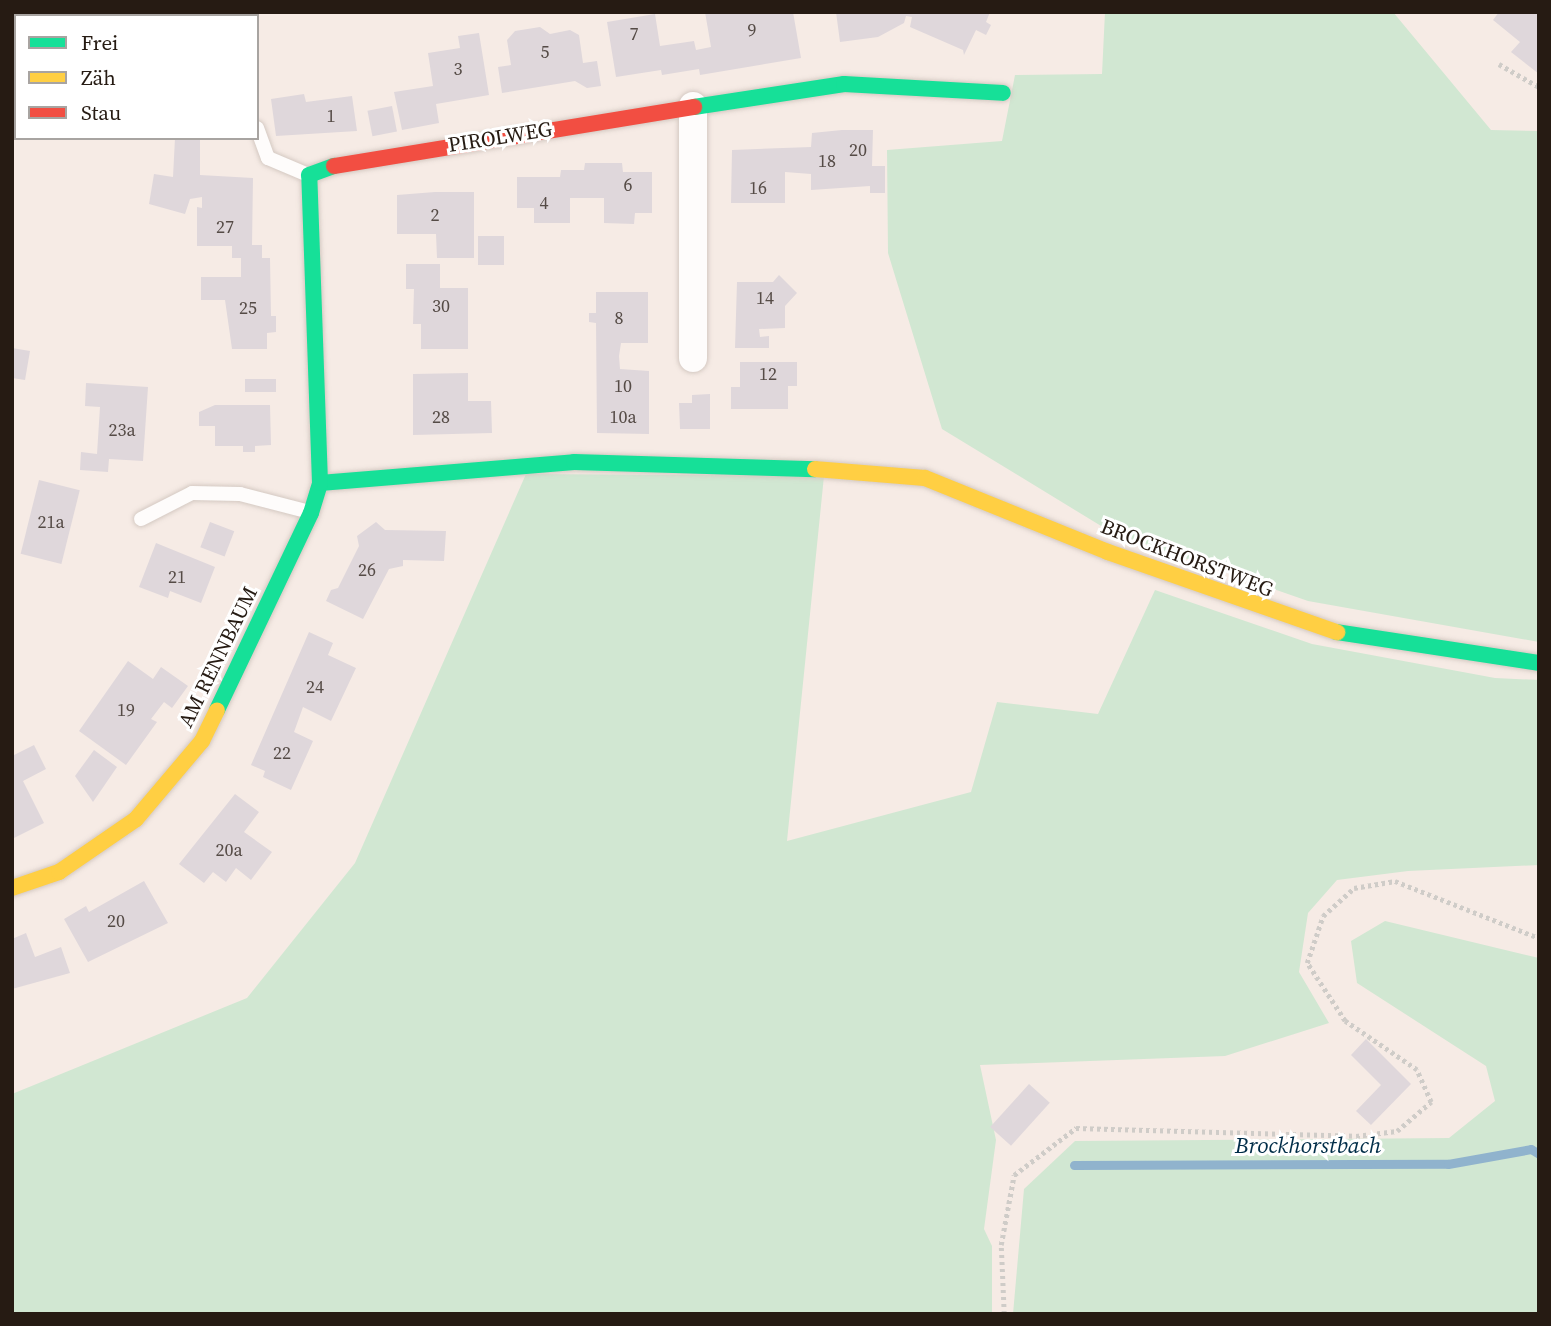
<!DOCTYPE html>
<meta charset="utf-8">
<style>
body{margin:0}
#map{position:relative;width:1551px;height:1326px;overflow:hidden;background:#f6ebe5;font-family:"Source Serif 4",serif}
div>[style]{position:absolute}
.green>*{inset:0;background:#d1e7d2}
.stream>*{height:9px;margin:-4.5px;padding:0 4.5px;transform-origin:4.5px;border-radius:4.5px;background:#90b3cd}
.building>*{inset:0;background:#dfd7db;transform-origin:0 0}
.path>*{height:4.5px;margin-top:-2.25px;transform-origin:0;background:repeating-linear-gradient(90deg,#cfccc8 0 3.5px,transparent 0 7px)}
.roads{filter:drop-shadow(0 0 2px #d4c9c2) drop-shadow(0 0 2px #d4c9c2)}
.lane>*{height:14px;margin:-7px;padding:0 7px;transform-origin:7px;border-radius:7px;background:#fefcfb}
.street>*{height:28px;margin:-14px;padding:0 14px;transform-origin:14px;border-radius:14px;background:#fefcfb}
.fast>*{height:16px;margin:-8px;padding:0 8px;transform-origin:8px;border-radius:8px;background:#16e098}
.slow>*{height:16px;margin:-8px;padding:0 8px;transform-origin:8px;border-radius:8px;background:#ffcf43}
.jam>*{height:16px;margin:-8px;padding:0 8px;transform-origin:8px;border-radius:8px;background:#f24e42}
span{translate:-50% -50%;white-space:nowrap;text-align:center;line-height:1.15;-webkit-text-stroke:6px #fff;paint-order:stroke}
.number-label{font-size:18px;color:#554b46}
.number-label span{-webkit-text-stroke-width:0}
.street-label{font-size:21px;color:#261b13}
.water-label{font-size:23px;color:#002d48;font-style:italic}
.frame{position:absolute;inset:0;border:14px solid #261b13;pointer-events:none}
.legend{position:absolute;left:14px;top:14px;width:245px;height:126px;box-sizing:border-box;background:#fff;border:2px solid #a8a4a1;margin:0;padding:9px 12px;list-style:none;font-size:21px;color:#261b13}
.legend li{display:flex;align-items:center;gap:14px;height:35px}
.legend b{width:35px;border:2px solid #a8a4a1}
</style>
<div id="map">
<div class="green">
<div style="clip-path:polygon(1105px 12px,1393px 12px,1491px 130px,1539px 131px,1539px 642px,1308px 601px,1111px 532px,942px 429px,888px 253px,887px 150px,1002px 141px,1015px 75px,1102px 74px)"></div>
<div style="clip-path:polygon(526px 474px,824px 476px,787px 841px,971px 792px,997px 702px,1098px 714px,1155px 590px,1312px 644px,1495px 678px,1539px 680px,1539px 865px,1408px 871px,1337px 880px,1308px 913px,1299px 972px,1329px 1023px,1225px 1056px,980px 1065px,996px 1140px,984px 1229px,992px 1246px,992px 1314px,12px 1314px,12px 1094px,247px 998px,355px 863px)"></div>
<div style="clip-path:polygon(1385px 921px,1539px 958px,1539px 1314px,1013px 1314px,1024px 1189px,1075px 1141px,1449px 1138px,1495px 1101px,1486px 1066px,1357px 983px,1351px 941px)"></div>
</div>
<div class="stream">
<div style="left:1074px;top:1165px;width:374px;rotate:-0.2deg"></div>
<div style="left:1448px;top:1164px;width:84px;rotate:-10.2deg"></div>
<div style="left:1531px;top:1149px;width:9px;rotate:32deg"></div>
</div>
<div class="building">
<div style="clip-path:polygon(705px 12px,793px 12px,801px 58px,700px 75px,699px 69px,662px 75px,661px 70px,616px 77px,607px 22px,655px 14px,660px 46px,694px 41px,696px 50px,711px 47px)"></div>
<div style="clip-path:polygon(836px 12px,990px 12px,986px 22px,991px 25px,986px 35px,976px 30px,964px 55px,963px 50px,910px 27px,912px 17px,906px 16px,904px 23px,878px 37px,840px 42px)"></div>
<div style="clip-path:polygon(1499px 12px,1539px 12px,1539px 74px,1511px 52px,1520px 42px,1493px 20px)"></div>
<div style="clip-path:polygon(540px 27px,550px 34px,570px 30px,579px 35px,583px 63px,597px 61px,601px 86px,587px 88px,575px 81px,502px 93px,498px 67px,511px 65px,507px 40px,515px 31px)"></div>
<div style="clip-path:polygon(479px 33px,489px 95px,436px 104px,439px 123px,402px 130px,394px 92px,433px 86px,428px 53px,460px 48px,458px 36px)"></div>
<div style="clip-path:polygon(304px 94px,306px 102px,352px 96px,357px 131px,276px 136px,271px 99px)"></div>
<div style="left:392px;top:106px;width:26px;height:25px;rotate:79deg"></div>
<div style="clip-path:polygon(842px 130px,873px 130px,872px 166px,885px 166px,885px 193px,870px 193px,870px 186px,811px 190px,811px 174px,785px 172px,785px 203px,731px 203px,732px 150px,811px 147px,812px 133px)"></div>
<div style="clip-path:polygon(175px 138px,200px 138px,200px 175px,253px 178px,252px 245px,262px 245px,262px 258px,270px 258px,271px 316px,276px 316px,276px 332px,267px 333px,267px 349px,232px 349px,225px 300px,201px 300px,201px 277px,241px 277px,241px 258px,232px 258px,232px 246px,197px 246px,197px 207px,202px 208px,202px 197px,190px 199px,185px 214px,149px 204px,154px 174px,173px 177px)"></div>
<div style="clip-path:polygon(585px 163px,622px 163px,623px 172px,652px 172px,652px 213px,635px 213px,634px 224px,604px 223px,604px 198px,570px 198px,570px 223px,534px 223px,534px 208px,517px 208px,517px 177px,560px 177px,561px 170px,584px 170px)"></div>
<div style="clip-path:polygon(435px 192px,474px 192px,474px 258px,437px 258px,436px 234px,397px 234px,397px 195px)"></div>
<div style="left:478px;top:236px;width:26px;height:29px"></div>
<div style="clip-path:polygon(406px 264px,440px 264px,440px 288px,468px 288px,468px 349px,421px 349px,421px 324px,413px 324px,414px 289px,406px 289px)"></div>
<div style="clip-path:polygon(779px 275px,797px 293px,785px 306px,785px 328px,759px 329px,760px 337px,769px 336px,769px 348px,735px 348px,737px 282px,773px 282px)"></div>
<div style="clip-path:polygon(596px 292px,648px 292px,648px 343px,621px 343px,619px 356px,620px 369px,649px 371px,649px 434px,597px 433px,596px 323px,589px 322px,589px 313px,596px 313px)"></div>
<div style="clip-path:polygon(12px 348px,30px 351px,25px 380px,12px 378px)"></div>
<div style="clip-path:polygon(740px 362px,797px 362px,797px 386px,788px 386px,788px 409px,731px 409px,731px 387px,740px 387px)"></div>
<div style="clip-path:polygon(468px 373px,468px 401px,491px 401px,492px 433px,413px 435px,413px 374px)"></div>
<div style="left:245px;top:379px;width:31px;height:13px"></div>
<div style="clip-path:polygon(86px 383px,148px 387px,143px 461px,109px 459px,108px 472px,80px 470px,81px 452px,97px 454px,100px 407px,85px 406px)"></div>
<div style="clip-path:polygon(710px 394px,710px 429px,680px 429px,679px 403px,692px 403px,692px 395px)"></div>
<div style="clip-path:polygon(215px 405px,270px 405px,271px 445px,255px 446px,255px 452px,243px 452px,243px 446px,215px 446px,215px 426px,199px 426px,199px 412px)"></div>
<div style="left:39px;top:480px;width:42px;height:76px;rotate:14deg"></div>
<div style="left:210px;top:522px;width:26px;height:27px;rotate:21deg"></div>
<div style="clip-path:polygon(376px 522px,385px 530px,446px 531px,444px 561px,403px 560px,403px 566px,389px 569px,363px 619px,326px 601px,331px 590px,338px 588px,359px 546px,357px 536px)"></div>
<div style="clip-path:polygon(156px 543px,215px 567px,201px 603px,170px 591px,168px 598px,139px 587px)"></div>
<div style="clip-path:polygon(309px 632px,333px 643px,328px 655px,356px 668px,331px 721px,303px 707px,294px 732px,313px 741px,291px 790px,263px 777px,265px 771px,251px 765px)"></div>
<div style="clip-path:polygon(128px 661px,153px 679px,161px 667px,188px 686px,172px 708px,164px 702px,151px 719px,157px 722px,126px 765px,79px 731px)"></div>
<div style="clip-path:polygon(34px 745px,46px 769px,23px 781px,44px 823px,12px 839px,12px 756px)"></div>
<div style="clip-path:polygon(94px 750px,117px 767px,93px 802px,75px 776px)"></div>
<div style="clip-path:polygon(235px 794px,259px 812px,244px 832px,272px 852px,251px 880px,236px 868px,226px 882px,213px 872px,204px 883px,179px 864px)"></div>
<div style="clip-path:polygon(144px 881px,168px 923px,88px 962px,64px 919px,86px 906px,89px 912px)"></div>
<div style="clip-path:polygon(26px 933px,35px 957px,61px 947px,70px 973px,12px 989px,12px 939px)"></div>
<div style="clip-path:polygon(1366px 1039px,1411px 1084px,1371px 1125px,1356px 1111px,1381px 1085px,1351px 1055px)"></div>
<div style="left:1029px;top:1084px;width:28px;height:58px;rotate:42deg"></div>
</div>
<div class="path">
<div style="left:1499px;top:64px;width:46px;rotate:29.9deg"></div>
<div style="left:1004px;top:1314px;width:69px;rotate:-92.5deg"></div>
<div style="left:1001px;top:1245px;width:71px;rotate:-79.5deg"></div>
<div style="left:1014px;top:1175px;width:78px;rotate:-37.2deg"></div>
<div style="left:1076px;top:1128px;width:280px;rotate:1.6deg"></div>
<div style="left:1356px;top:1136px;width:41px;rotate:-7deg"></div>
<div style="left:1397px;top:1131px;width:45px;rotate:-40.5deg"></div>
<div style="left:1431px;top:1102px;width:35px;rotate:-114deg"></div>
<div style="left:1417px;top:1070px;width:87px;rotate:-145.8deg"></div>
<div style="left:1345px;top:1021px;width:69px;rotate:-123.2deg"></div>
<div style="left:1307px;top:963px;width:50px;rotate:-71.2deg"></div>
<div style="left:1323px;top:916px;width:42px;rotate:-42.1deg"></div>
<div style="left:1354px;top:888px;width:42px;rotate:-9.7deg"></div>
<div style="left:1395px;top:881px;width:155px;rotate:21.6deg"></div>
</div>
<div class="roads">
<div class="lane">
<div style="left:227px;top:12px;width:4px;rotate:63deg"></div>
<div style="left:257px;top:128px;width:32px;rotate:70deg"></div>
<div style="left:268px;top:158px;width:43px;rotate:23deg"></div>
<div style="left:141px;top:519px;width:57px;rotate:-27deg"></div>
<div style="left:192px;top:493px;width:48px;rotate:1.2deg"></div>
<div style="left:240px;top:494px;width:72px;rotate:14.4deg"></div>
</div>
<div class="street">
<div style="left:693px;top:106px;width:252px;rotate:90deg"></div>
</div>
<div class="fast">
<div style="left:694px;top:107px;width:152px;rotate:-8.7deg"></div>
<div style="left:844px;top:84px;width:159px;rotate:3.2deg"></div>
<div style="left:320px;top:483px;width:255px;rotate:-4.7deg"></div>
<div style="left:574px;top:462px;width:241px;rotate:1.7deg"></div>
<div style="left:1337px;top:632px;width:204px;rotate:8.7deg"></div>
<div style="left:217px;top:710px;width:218px;rotate:-64.5deg"></div>
<div style="left:311px;top:513px;width:31px;rotate:-73deg"></div>
<div style="left:320px;top:483px;width:308px;rotate:-92deg"></div>
<div style="left:309px;top:175px;width:27px;rotate:-20deg"></div>
</div>
<div class="slow">
<div style="left:815px;top:469px;width:110px;rotate:4.7deg"></div>
<div style="left:925px;top:478px;width:197px;rotate:22deg"></div>
<div style="left:1108px;top:552px;width:243px;rotate:19.3deg"></div>
<div style="left:12px;top:888px;width:50px;rotate:-18.8deg"></div>
<div style="left:59px;top:872px;width:93px;rotate:-34.5deg"></div>
<div style="left:136px;top:819px;width:102px;rotate:-49.8deg"></div>
<div style="left:202px;top:741px;width:34px;rotate:-64deg"></div>
</div>
<div class="jam">
<div style="left:334px;top:166px;width:365px;rotate:-9.3deg"></div>
</div>
</div>
<div class="number-label">
<span style="left:752px;top:30px">9</span>
<span style="left:634px;top:34px">7</span>
<span style="left:545px;top:52px">5</span>
<span style="left:458px;top:69px">3</span>
<span style="left:331px;top:116px">1</span>
<span style="left:858px;top:150px">20</span>
<span style="left:827px;top:161px">18</span>
<span style="left:628px;top:185px">6</span>
<span style="left:758px;top:188px">16</span>
<span style="left:544px;top:203px">4</span>
<span style="left:435px;top:215px">2</span>
<span style="left:225px;top:227px">27</span>
<span style="left:765px;top:298px">14</span>
<span style="left:441px;top:306px">30</span>
<span style="left:248px;top:308px">25</span>
<span style="left:619px;top:318px">8</span>
<span style="left:768px;top:374px">12</span>
<span style="left:623px;top:386px">10</span>
<span style="left:441px;top:417px">28</span>
<span style="left:623px;top:417px">10a</span>
<span style="left:122px;top:430px">23a</span>
<span style="left:51px;top:522px">21a</span>
<span style="left:367px;top:570px">26</span>
<span style="left:177px;top:577px">21</span>
<span style="left:315px;top:687px">24</span>
<span style="left:126px;top:710px">19</span>
<span style="left:282px;top:753px">22</span>
<span style="left:229px;top:850px">20a</span>
<span style="left:116px;top:921px">20</span>
</div>
<div class="street-label">
<span style="left:500px;top:137px;rotate:-9deg">PIROLWEG</span>
<span style="left:1187px;top:558px;rotate:21deg">BROCKHORSTWEG</span>
<span style="left:218px;top:657px;rotate:-64deg">AM RENNBAUM</span>
</div>
<div class="water-label">
<span style="left:1308px;top:1145px">Brockhorstbach</span>
</div>
<div class="frame"></div>
<ul class="legend">
<li><b style="height:9px;background:#16e098"></b>Frei</li>
<li><b style="height:9px;background:#ffcf43"></b>Zäh</li>
<li><b style="height:9px;background:#f24e42"></b>Stau</li>
</ul>
</div>
